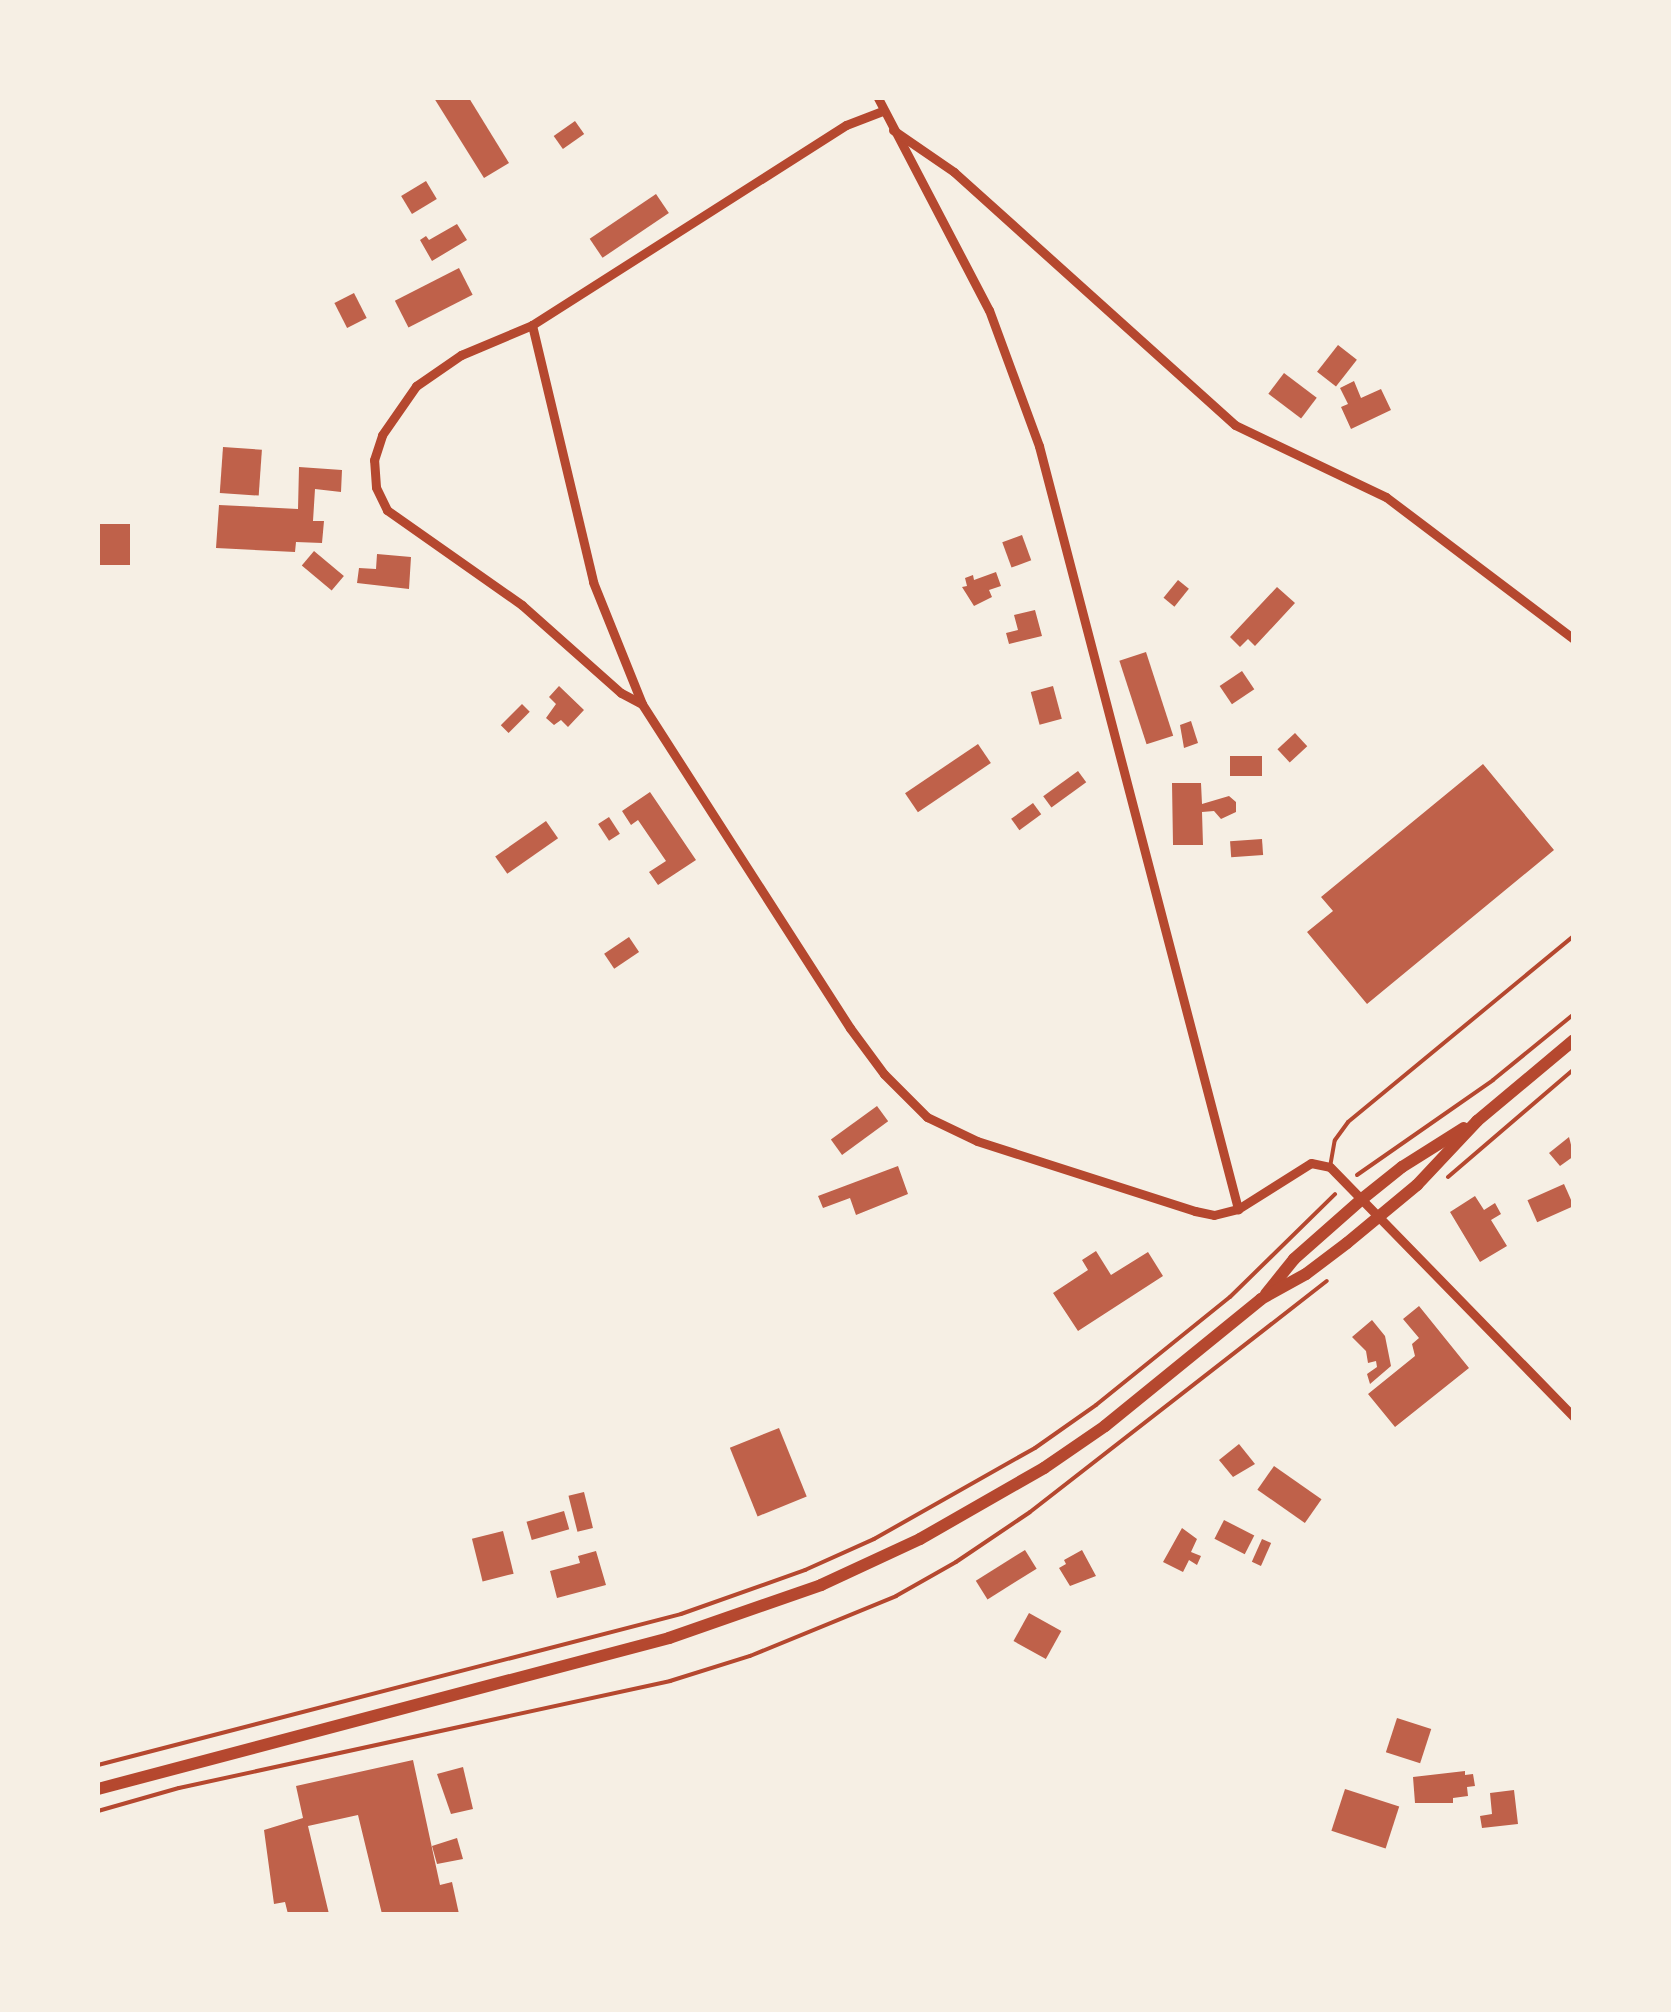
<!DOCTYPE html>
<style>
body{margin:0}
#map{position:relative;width:1671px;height:2012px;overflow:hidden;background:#f6efe4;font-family:"Alegreya Sans",sans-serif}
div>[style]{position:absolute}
.building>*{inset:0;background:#bf614a;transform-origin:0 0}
.path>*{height:4px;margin:-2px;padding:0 2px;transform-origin:2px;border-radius:2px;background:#b5482f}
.service>*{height:4px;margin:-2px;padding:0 2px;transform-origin:2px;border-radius:2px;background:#b5482f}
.minor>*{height:9px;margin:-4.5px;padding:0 4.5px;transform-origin:4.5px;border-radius:4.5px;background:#b5482f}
.secondary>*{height:12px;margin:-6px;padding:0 6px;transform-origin:6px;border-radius:6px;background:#b5482f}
span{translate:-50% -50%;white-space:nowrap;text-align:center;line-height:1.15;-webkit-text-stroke:8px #f6efe4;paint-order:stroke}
.frame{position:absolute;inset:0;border:100px solid #f6efe4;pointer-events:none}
</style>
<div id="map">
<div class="building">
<div style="clip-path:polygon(434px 98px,469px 98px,509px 163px,484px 178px)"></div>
<div style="left:575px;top:121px;width:16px;height:26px;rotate:55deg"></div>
<div style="left:426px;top:181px;width:21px;height:29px;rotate:59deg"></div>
<div style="left:656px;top:194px;width:23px;height:80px;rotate:56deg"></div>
<div style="clip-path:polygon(457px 224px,467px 240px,432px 261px,420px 240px,426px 236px,429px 240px)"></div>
<div style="left:459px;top:268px;width:30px;height:72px;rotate:63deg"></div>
<div style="left:354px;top:293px;width:28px;height:22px;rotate:63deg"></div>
<div style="left:1338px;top:345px;width:24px;height:34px;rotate:38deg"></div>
<div style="left:1284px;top:373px;width:41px;height:26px;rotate:37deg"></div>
<div style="clip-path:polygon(1354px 381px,1361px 398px,1381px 389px,1391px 410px,1351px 429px,1341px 407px,1348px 404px,1340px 388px)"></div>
<div style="left:223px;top:447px;width:39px;height:46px;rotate:4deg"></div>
<div style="clip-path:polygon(299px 467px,342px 470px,341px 492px,315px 489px,313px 521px,324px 521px,322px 543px,296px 542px,295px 552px,216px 548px,219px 505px,298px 509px)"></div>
<div style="left:98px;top:524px;width:32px;height:41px"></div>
<div style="left:1022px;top:535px;width:27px;height:21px;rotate:70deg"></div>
<div style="left:314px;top:551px;width:39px;height:19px;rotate:40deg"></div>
<div style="clip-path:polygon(377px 554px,411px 557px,409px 589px,357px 583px,359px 568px,376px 569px)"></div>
<div style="clip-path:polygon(996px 572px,1001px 586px,989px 590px,992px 597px,974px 606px,962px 587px,967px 586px,965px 578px,973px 575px,974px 580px)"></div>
<div style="left:1178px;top:580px;width:14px;height:23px;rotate:39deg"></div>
<div style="clip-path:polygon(1277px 587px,1295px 603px,1255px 646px,1248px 639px,1240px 647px,1230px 637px)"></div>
<div style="clip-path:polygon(1035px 610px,1042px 636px,1009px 644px,1006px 633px,1018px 630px,1014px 615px)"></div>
<div style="left:1146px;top:652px;width:88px;height:28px;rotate:72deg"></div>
<div style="left:1242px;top:671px;width:22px;height:27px;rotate:56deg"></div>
<div style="clip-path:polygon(559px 686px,584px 710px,568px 727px,561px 720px,554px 725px,546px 718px,556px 704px,549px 697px)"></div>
<div style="left:1053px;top:686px;width:34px;height:23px;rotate:75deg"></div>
<div style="left:522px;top:704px;width:11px;height:30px;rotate:45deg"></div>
<div style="clip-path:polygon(1191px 721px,1198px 743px,1184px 748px,1180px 725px)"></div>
<div style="left:1295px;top:733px;width:18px;height:24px;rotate:47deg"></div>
<div style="left:978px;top:744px;width:23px;height:88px;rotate:56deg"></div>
<div style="left:1262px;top:756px;width:20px;height:32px;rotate:90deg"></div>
<div style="clip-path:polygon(1483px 764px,1554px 850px,1367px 1004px,1307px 932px,1333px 911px,1321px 897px)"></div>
<div style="left:1078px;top:771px;width:14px;height:43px;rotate:54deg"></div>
<div style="clip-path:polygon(1172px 783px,1201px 783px,1202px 804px,1229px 796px,1236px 802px,1236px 812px,1221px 819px,1214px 811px,1202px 812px,1203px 845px,1173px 845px)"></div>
<div style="clip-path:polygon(650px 792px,696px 860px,658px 885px,649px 872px,666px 861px,638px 820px,631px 825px,622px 811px)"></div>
<div style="left:1033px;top:803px;width:14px;height:27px;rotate:54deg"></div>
<div style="left:609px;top:817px;width:20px;height:13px;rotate:57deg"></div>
<div style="left:546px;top:821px;width:21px;height:62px;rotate:55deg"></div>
<div style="left:1262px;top:839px;width:16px;height:32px;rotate:86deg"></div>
<div style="left:629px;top:937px;width:18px;height:30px;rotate:56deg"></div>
<div style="left:877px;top:1106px;width:19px;height:57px;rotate:54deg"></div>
<div style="clip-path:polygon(1569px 1137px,1574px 1156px,1560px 1166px,1549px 1153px)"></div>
<div style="clip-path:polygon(898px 1166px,908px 1194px,856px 1215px,850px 1198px,823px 1208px,818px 1196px)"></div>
<div style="left:1564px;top:1184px;width:24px;height:40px;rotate:66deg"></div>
<div style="clip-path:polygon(1475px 1196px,1484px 1210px,1495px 1203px,1501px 1214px,1491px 1220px,1507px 1246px,1480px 1262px,1450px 1212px)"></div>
<div style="clip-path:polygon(1096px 1251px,1111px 1275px,1148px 1252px,1163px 1276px,1078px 1331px,1053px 1293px,1088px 1270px,1082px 1260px)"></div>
<div style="clip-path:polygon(1419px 1306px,1469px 1368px,1395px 1427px,1368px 1394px,1415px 1356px,1412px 1344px,1419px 1338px,1403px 1319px)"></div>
<div style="clip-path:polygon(1372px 1320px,1385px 1336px,1391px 1366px,1370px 1384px,1367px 1374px,1377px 1367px,1376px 1361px,1368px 1363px,1366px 1351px,1352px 1337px)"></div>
<div style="left:779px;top:1428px;width:74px;height:53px;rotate:68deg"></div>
<div style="clip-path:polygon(1239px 1444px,1255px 1464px,1233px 1477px,1219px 1460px)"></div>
<div style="left:1274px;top:1466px;width:58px;height:29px;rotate:35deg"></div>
<div style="left:584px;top:1492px;width:37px;height:16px;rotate:76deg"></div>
<div style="left:564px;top:1511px;width:19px;height:39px;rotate:74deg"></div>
<div style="left:1224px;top:1520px;width:34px;height:21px;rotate:27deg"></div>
<div style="clip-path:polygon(1182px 1528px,1197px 1539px,1191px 1552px,1201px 1556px,1197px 1565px,1189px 1560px,1183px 1572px,1163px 1562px)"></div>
<div style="left:503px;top:1531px;width:44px;height:32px;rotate:76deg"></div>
<div style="left:1262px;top:1539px;width:10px;height:25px;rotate:24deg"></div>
<div style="left:1025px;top:1550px;width:22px;height:58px;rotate:58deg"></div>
<div style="clip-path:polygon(1082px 1550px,1096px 1576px,1070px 1586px,1059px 1568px,1066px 1564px,1064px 1560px)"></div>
<div style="clip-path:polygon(596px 1551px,606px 1585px,557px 1598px,550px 1571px,580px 1563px,578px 1556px)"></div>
<div style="left:1029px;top:1613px;width:37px;height:32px;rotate:29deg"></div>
<div style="left:1397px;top:1718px;width:36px;height:36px;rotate:18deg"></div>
<div style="clip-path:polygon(413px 1760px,440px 1885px,452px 1882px,459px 1914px,382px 1914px,358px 1815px,308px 1826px,329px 1914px,288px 1914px,285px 1902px,274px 1904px,264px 1830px,303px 1818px,296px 1786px)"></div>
<div style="clip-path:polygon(463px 1767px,473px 1809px,451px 1814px,437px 1774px)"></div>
<div style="clip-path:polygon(1465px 1771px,1465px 1775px,1473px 1774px,1475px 1786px,1467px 1787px,1468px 1796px,1453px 1798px,1453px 1803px,1415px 1803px,1413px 1777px)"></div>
<div style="left:1345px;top:1789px;width:57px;height:44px;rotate:18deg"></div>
<div style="clip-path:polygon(1514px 1790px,1518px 1824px,1482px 1828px,1480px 1816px,1492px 1814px,1490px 1793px)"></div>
<div style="clip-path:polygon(457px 1838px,463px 1859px,437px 1864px,432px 1846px)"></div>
</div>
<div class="path">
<div style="left:1357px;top:1175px;width:166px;rotate:-34.9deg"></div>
<div style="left:1493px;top:1080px;width:104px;rotate:-39.2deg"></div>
<div style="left:1448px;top:1177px;width:166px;rotate:-40.6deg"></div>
<div style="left:98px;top:1765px;width:602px;rotate:-14.52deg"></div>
<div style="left:681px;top:1614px;width:132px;rotate:-19.5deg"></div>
<div style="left:805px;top:1570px;width:76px;rotate:-24.2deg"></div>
<div style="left:874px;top:1539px;width:185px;rotate:-29.5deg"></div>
<div style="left:1035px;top:1448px;width:75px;rotate:-35.2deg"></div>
<div style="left:1096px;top:1405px;width:172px;rotate:-38.9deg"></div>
<div style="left:1230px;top:1297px;width:147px;rotate:-44.4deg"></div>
<div style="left:98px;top:1811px;width:84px;rotate:-15.9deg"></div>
<div style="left:179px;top:1788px;width:503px;rotate:-12.29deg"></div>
<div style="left:670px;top:1681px;width:84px;rotate:-17.4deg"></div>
<div style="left:750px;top:1656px;width:158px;rotate:-22.3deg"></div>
<div style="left:896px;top:1596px;width:69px;rotate:-29.5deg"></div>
<div style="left:956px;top:1562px;width:89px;rotate:-34deg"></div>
<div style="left:1030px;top:1512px;width:376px;rotate:-37.9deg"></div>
</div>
<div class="service">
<div style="left:1330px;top:1167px;width:27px;rotate:-80deg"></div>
<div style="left:1335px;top:1140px;width:22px;rotate:-54deg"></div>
<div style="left:1348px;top:1122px;width:293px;rotate:-39.5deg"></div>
</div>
<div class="minor">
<div style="left:878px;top:98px;width:239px;rotate:62.4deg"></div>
<div style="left:989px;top:310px;width:145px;rotate:69.8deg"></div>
<div style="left:1039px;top:446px;width:789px;rotate:75.38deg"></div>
<div style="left:893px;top:130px;width:74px;rotate:34.5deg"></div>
<div style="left:954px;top:172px;width:378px;rotate:42deg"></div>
<div style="left:1235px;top:425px;width:167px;rotate:25.5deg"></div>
<div style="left:1386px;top:497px;width:236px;rotate:37.1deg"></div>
<div style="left:532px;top:325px;width:264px;rotate:76.6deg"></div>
<div style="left:593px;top:582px;width:131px;rotate:68.1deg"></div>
<div style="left:642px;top:704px;width:385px;rotate:57.3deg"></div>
<div style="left:850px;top:1028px;width:57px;rotate:53.5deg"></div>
<div style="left:884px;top:1074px;width:61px;rotate:45deg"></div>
<div style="left:927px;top:1117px;width:55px;rotate:25.6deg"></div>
<div style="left:977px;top:1141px;width:229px;rotate:17.8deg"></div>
<div style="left:1195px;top:1211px;width:19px;rotate:12deg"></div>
<div style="left:1214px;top:1215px;width:25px;rotate:-14deg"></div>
<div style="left:1238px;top:1209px;width:86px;rotate:-32.2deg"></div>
<div style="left:1311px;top:1163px;width:19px;rotate:12deg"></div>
<div style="left:1330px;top:1167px;width:349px;rotate:45.7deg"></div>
<div style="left:642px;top:704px;width:24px;rotate:-152deg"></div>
<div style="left:621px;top:693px;width:132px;rotate:-138.4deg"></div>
<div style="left:522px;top:605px;width:165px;rotate:-144.9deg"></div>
<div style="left:387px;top:510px;width:25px;rotate:-116deg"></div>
<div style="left:376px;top:487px;width:27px;rotate:-94deg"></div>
<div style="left:374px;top:460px;width:26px;rotate:-72deg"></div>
<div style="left:382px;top:435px;width:60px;rotate:-55.2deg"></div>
<div style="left:416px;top:386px;width:55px;rotate:-34.6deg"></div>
<div style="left:461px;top:355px;width:77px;rotate:-22.9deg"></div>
<div style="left:532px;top:325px;width:372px;rotate:-32.5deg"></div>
<div style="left:846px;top:125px;width:39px;rotate:-21deg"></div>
</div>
<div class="secondary">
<div style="left:1266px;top:1294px;width:45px;rotate:-51.3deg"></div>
<div style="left:1294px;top:1259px;width:91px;rotate:-41.4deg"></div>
<div style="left:1362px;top:1199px;width:51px;rotate:-38.7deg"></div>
<div style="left:1402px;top:1167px;width:73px;rotate:-32.2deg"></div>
<div style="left:98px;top:1789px;width:591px;rotate:-14.81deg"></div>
<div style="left:669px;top:1638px;width:161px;rotate:-19.2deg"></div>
<div style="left:821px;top:1585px;width:109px;rotate:-24.9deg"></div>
<div style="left:920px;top:1539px;width:143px;rotate:-29.8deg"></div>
<div style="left:1044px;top:1468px;width:74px;rotate:-34.5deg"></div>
<div style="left:1105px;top:1426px;width:201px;rotate:-39.1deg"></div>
<div style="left:1261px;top:1299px;width:51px;rotate:-29.1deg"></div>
<div style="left:1306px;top:1274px;width:51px;rotate:-37.1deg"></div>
<div style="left:1347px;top:1243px;width:91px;rotate:-39.6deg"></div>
<div style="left:1417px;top:1185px;width:88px;rotate:-46.8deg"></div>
<div style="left:1477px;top:1121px;width:126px;rotate:-39.9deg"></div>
</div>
<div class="frame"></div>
</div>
